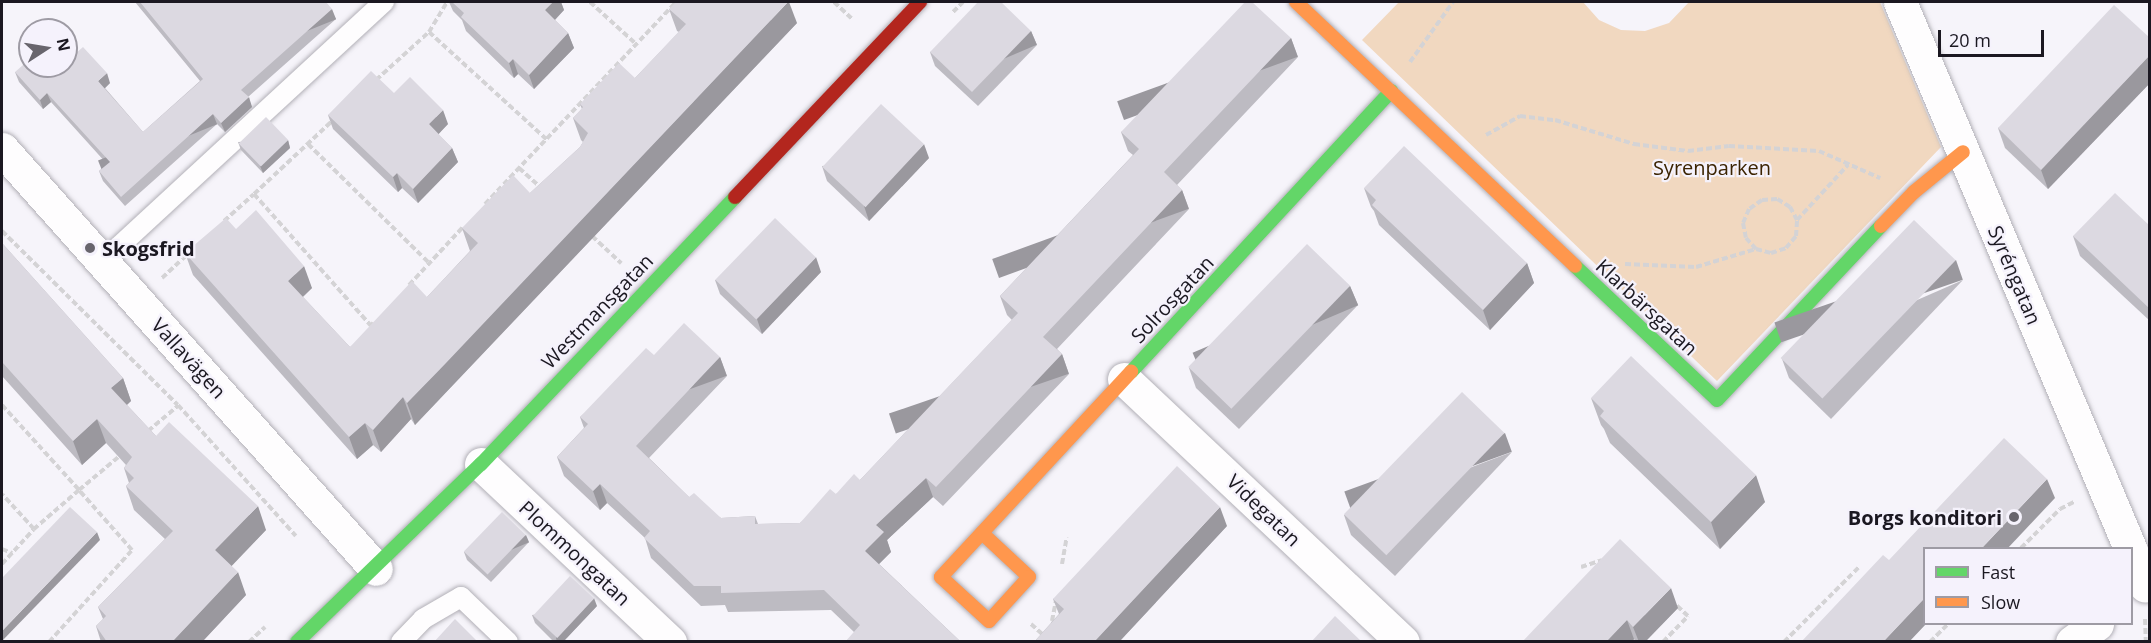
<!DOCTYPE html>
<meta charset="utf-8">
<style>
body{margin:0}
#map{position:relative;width:2151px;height:643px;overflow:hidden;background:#f6f4fa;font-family:"Open Sans",sans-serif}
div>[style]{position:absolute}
.green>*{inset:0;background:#f1d8c0}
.path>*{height:4px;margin-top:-2px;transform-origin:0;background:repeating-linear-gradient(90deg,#d4d3d5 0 6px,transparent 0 9px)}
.roads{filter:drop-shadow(0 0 2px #b2b0b7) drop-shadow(0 0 2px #b2b0b7)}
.lane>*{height:20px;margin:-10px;padding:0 10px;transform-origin:10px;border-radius:10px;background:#fefdfe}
.street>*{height:33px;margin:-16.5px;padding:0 16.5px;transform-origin:16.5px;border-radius:16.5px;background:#fefdfe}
.fast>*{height:14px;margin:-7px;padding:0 7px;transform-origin:7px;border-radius:7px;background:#63d668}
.slow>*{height:14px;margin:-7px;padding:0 7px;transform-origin:7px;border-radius:7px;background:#ff974d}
.jam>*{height:14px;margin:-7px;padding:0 7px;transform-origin:7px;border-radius:7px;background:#b3261e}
.wall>*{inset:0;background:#bdbbc2}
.shaded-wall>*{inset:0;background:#9a989e;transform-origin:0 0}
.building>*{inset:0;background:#dcd9e1;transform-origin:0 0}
.dots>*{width:16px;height:16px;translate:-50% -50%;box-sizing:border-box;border:3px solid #f5f2fc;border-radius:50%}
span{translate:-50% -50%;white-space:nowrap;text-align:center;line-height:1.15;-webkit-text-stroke:4.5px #f5f2fc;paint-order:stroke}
.park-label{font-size:20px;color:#3c2402}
.poi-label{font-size:20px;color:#1b1821;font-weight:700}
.left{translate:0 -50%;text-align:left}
.right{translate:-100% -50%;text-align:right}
.street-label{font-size:20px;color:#1b1821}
.frame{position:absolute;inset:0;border:3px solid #1b1821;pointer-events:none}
.legend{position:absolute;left:1923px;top:547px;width:210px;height:78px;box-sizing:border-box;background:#f5f2fc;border:2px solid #9e9ba4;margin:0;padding:8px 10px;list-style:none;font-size:18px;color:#1b1821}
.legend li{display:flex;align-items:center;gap:12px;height:30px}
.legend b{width:30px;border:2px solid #9e9ba4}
.north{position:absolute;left:18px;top:18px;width:60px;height:60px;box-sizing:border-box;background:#f5f2fc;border:2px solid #9e9ba4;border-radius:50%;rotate:78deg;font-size:16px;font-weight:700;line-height:24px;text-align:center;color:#1b1821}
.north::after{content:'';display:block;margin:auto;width:21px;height:27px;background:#68656d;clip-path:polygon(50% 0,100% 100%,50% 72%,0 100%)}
.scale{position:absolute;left:1938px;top:30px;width:106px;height:27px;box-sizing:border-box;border:3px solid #1b1821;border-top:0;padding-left:8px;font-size:18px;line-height:21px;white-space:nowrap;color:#1b1821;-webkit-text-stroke:4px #f5f2fc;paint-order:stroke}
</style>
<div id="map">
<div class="green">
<div style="clip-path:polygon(1399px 2px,1583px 2px,1599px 20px,1621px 30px,1645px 31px,1669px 23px,1689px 2px,1880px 2px,1941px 147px,1717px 381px,1362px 40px)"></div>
</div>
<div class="path">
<div style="left:590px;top:2px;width:62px;rotate:42.4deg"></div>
<div style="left:834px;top:2px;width:26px;rotate:43deg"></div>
<div style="left:953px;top:12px;width:14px;rotate:-45deg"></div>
<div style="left:429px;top:32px;width:159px;rotate:42.4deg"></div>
<div style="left:1410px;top:62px;width:74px;rotate:-54.4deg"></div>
<div style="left:376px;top:80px;width:72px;rotate:-42.2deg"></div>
<div style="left:429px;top:32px;width:35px;rotate:-59deg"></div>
<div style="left:1486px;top:135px;width:39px;rotate:-29deg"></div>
<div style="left:1520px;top:116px;width:35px;rotate:7deg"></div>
<div style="left:1555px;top:120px;width:83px;rotate:16.9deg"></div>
<div style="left:1634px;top:144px;width:54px;rotate:7.4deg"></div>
<div style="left:1688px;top:151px;width:41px;rotate:-7deg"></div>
<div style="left:1729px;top:146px;width:90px;rotate:3.2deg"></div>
<div style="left:1819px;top:151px;width:67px;rotate:23.9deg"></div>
<div style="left:308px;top:144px;width:170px;rotate:44.5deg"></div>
<div style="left:519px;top:168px;width:30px;rotate:42deg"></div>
<div style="left:254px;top:194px;width:108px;rotate:-43.1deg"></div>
<div style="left:485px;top:204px;width:278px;rotate:-46.6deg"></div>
<div style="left:1797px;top:220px;width:15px;rotate:-118deg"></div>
<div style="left:1790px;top:207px;width:15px;rotate:-148deg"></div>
<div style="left:1777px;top:199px;width:15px;rotate:176deg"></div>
<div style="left:1762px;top:200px;width:16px;rotate:145deg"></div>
<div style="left:1749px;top:209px;width:15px;rotate:113deg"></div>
<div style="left:1743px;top:223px;width:15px;rotate:79deg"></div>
<div style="left:1746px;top:238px;width:15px;rotate:48deg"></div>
<div style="left:1756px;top:249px;width:16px;rotate:15deg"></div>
<div style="left:1771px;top:253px;width:16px;rotate:-18deg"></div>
<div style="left:1786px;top:248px;width:16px;rotate:-50deg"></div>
<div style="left:1796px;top:236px;width:16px;rotate:-86deg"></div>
<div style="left:1797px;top:220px;width:75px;rotate:-47.2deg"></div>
<div style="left:224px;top:221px;width:40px;rotate:-42deg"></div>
<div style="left:254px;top:194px;width:176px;rotate:48.4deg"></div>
<div style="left:371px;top:326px;width:4px;rotate:-56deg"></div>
<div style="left:2px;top:231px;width:247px;rotate:44.7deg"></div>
<div style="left:178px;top:405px;width:176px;rotate:48deg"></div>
<div style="left:592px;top:236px;width:40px;rotate:43deg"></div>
<div style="left:1625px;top:264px;width:71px;rotate:2.4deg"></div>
<div style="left:1696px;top:267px;width:63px;rotate:-16.7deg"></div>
<div style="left:162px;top:278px;width:38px;rotate:-43deg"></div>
<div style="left:409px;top:285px;width:79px;rotate:-47deg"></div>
<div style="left:2px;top:405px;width:115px;rotate:47.8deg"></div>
<div style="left:79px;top:490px;width:60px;rotate:139.1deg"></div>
<div style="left:34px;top:529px;width:47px;rotate:-132.4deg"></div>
<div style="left:148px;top:431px;width:40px;rotate:-40deg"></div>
<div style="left:2021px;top:548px;width:55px;rotate:-45deg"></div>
<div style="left:2060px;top:509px;width:16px;rotate:-27deg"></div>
<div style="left:2px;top:549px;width:11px;rotate:22deg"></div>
<div style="left:2px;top:564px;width:47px;rotate:-47.6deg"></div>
<div style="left:1062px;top:564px;width:27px;rotate:-80deg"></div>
<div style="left:1581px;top:567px;width:22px;rotate:-18deg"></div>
<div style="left:2145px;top:619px;width:23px;rotate:88deg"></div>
<div style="left:1031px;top:624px;width:27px;rotate:42deg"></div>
<div style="left:1056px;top:624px;width:5px;rotate:-143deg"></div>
<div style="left:1052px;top:621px;width:20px;rotate:-79deg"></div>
<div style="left:49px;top:642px;width:124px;rotate:-47.9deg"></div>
<div style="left:132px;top:550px;width:80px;rotate:-131.5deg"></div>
<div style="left:79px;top:490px;width:56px;rotate:-39.9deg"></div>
<div style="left:249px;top:642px;width:22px;rotate:-43deg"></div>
<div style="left:1663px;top:642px;width:36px;rotate:-46deg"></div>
<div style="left:1688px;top:616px;width:18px;rotate:-137deg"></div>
<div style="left:1784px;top:642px;width:107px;rotate:-45deg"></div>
<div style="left:1930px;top:642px;width:25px;rotate:-45deg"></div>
</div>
<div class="roads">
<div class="lane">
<div style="left:102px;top:262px;width:384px;rotate:-42.7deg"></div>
<div style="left:401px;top:642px;width:32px;rotate:-46deg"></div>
<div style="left:423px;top:619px;width:44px;rotate:-30.1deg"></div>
<div style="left:461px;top:597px;width:65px;rotate:43.8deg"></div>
</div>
<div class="street">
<div style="left:1900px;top:2px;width:592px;rotate:67.16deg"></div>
<div style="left:2px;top:149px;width:562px;rotate:48.32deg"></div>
<div style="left:1124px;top:379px;width:383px;rotate:43.3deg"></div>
<div style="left:481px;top:464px;width:260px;rotate:43.3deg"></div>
<div style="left:2132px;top:553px;width:35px;rotate:68deg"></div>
<div style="left:2072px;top:642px;width:31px;rotate:-36deg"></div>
</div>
<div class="fast">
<div style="left:1575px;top:266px;width:195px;rotate:43.3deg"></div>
<div style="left:1717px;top:400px;width:239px;rotate:-46.7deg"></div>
<div style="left:1131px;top:372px;width:383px;rotate:-47.2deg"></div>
<div style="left:297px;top:642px;width:256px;rotate:-44.1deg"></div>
<div style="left:481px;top:464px;width:369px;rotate:-46.4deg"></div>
</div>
<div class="slow">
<div style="left:1296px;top:2px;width:384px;rotate:43.4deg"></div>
<div style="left:1881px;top:226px;width:47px;rotate:-45.9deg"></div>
<div style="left:1914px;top:192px;width:63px;rotate:-39.2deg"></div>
<div style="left:982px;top:533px;width:64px;rotate:43.1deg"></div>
<div style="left:1029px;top:577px;width:59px;rotate:132.3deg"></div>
<div style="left:989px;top:621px;width:65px;rotate:-137.5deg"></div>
<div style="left:941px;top:577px;width:280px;rotate:-47.2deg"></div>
</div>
<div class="jam">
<div style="left:735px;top:197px;width:269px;rotate:-46.5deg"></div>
</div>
</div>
<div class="wall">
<div style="clip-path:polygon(135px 2px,326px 2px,336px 19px,248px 97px,252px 107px,225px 132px,217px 124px,125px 206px,103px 181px,99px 171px,107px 164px,51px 102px,43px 109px,19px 82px,15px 72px,110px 83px,105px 88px,143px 132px,200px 81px)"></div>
<div style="clip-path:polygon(449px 2px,561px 2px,564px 10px,555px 20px,568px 33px,574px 48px,534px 89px,518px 74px,514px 78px,466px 31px,462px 20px,453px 11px)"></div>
<div style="clip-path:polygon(669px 9px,797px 23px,415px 425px,411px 419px,381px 452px,373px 445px,357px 459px,193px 275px,185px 253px,236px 229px,312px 288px,303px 297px,350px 347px,427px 297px,470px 251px,462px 228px,530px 193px,580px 147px,583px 142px,581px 140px,573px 118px,582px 109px,580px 104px,635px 78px,679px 32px,677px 31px)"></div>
<div style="clip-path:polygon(1031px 31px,1037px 45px,978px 106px,935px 66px,930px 52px)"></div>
<div style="clip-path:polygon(1291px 38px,1298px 57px,1177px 185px,1182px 190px,1189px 209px,1057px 349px,1062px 354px,1069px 374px,943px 506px,933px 497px,887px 540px,891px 552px,879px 564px,961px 642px,854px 632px,831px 610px,728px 612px,725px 605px,701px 606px,651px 558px,645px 538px,607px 503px,600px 510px,564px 476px,557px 457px,584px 428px,580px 417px,654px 355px,720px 357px,727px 376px,649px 458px,689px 497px,721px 518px,755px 516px,758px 524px,800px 523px,836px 494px,860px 480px,1012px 320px,1007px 315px,1000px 296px,1133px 155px,1128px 151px,1121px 132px)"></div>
<div style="clip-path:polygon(2150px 38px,2150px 83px,2048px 189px,2005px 148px,1998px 128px)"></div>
<div style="clip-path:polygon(394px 93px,448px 124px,438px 134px,452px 148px,458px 162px,418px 203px,402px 188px,398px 192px,333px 129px,328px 115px)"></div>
<div style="clip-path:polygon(288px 140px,290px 148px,263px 173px,241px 150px,238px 142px)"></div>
<div style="clip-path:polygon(929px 158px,869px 221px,827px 181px,822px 166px)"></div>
<div style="clip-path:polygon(1364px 188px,1527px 263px,1534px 283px,1490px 330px,1379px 225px,1374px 211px,1371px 207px)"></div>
<div style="clip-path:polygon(2150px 226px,2150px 321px,2080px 256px,2073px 236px)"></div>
<div style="clip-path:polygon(2px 243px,123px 378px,131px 401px,127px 405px,156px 436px,266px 530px,231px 566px,246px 595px,202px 642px,101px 642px,96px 626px,103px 619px,98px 607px,165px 539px,134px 510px,126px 486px,129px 483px,124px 468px,126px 465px,106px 443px,82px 465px,2px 376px)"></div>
<div style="clip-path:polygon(821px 272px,762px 334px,720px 294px,715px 280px)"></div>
<div style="clip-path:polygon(1963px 280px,1831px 419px,1789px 378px,1782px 359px)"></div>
<div style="clip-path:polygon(1350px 286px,1358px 305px,1239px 429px,1196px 388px,1189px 368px)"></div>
<div style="clip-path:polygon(1591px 398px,1765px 502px,1720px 549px,1610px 443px,1604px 429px,1601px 425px)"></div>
<div style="clip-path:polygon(1512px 452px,1395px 576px,1351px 535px,1344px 515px)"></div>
<div style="clip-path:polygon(1227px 526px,1119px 642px,1034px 642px,1059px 614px,1053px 599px)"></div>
<div style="clip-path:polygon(529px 542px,491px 582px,467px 560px,464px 552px)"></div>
<div style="clip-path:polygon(597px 606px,563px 642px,554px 642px,535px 623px,532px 615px)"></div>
<div style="clip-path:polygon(1678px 608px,1645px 642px,1636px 642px,1634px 639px,1632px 642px,1522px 642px)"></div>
</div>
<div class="shaded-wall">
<div style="clip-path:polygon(553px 2px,561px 2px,564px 10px,550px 25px,545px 10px)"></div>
<div style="clip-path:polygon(788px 2px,789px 2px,797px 23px,415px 425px,407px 403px)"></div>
<div style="left:332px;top:9px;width:11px;height:122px;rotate:68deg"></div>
<div style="left:1031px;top:31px;width:15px;height:85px;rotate:67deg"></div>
<div style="clip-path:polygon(568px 33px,574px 48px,534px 89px,529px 75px)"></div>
<div style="left:1291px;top:38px;width:20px;height:185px;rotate:70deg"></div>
<div style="clip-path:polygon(2150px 55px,2150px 83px,2048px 189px,2041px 170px)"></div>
<div style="clip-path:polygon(513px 59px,518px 74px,514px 78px,509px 63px)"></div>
<div style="clip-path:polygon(107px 73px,110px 83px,102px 91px,98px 81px)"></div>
<div style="clip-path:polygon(47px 93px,51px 102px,43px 109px,40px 100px)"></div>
<div style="clip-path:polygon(249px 97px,252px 107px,225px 132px,221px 123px)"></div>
<div style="clip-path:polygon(443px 110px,448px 124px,434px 139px,429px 124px)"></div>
<div style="left:213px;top:114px;width:11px;height:124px;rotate:68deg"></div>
<div style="clip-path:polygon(288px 140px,290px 148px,263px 173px,260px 166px)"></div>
<div style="clip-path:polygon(924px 144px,929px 158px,869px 221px,864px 206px)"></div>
<div style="clip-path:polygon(452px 148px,458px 162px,418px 203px,413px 189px)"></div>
<div style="clip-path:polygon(397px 173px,402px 188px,398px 192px,393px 177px)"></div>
<div style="left:1182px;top:190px;width:20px;height:202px;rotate:70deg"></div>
<div style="clip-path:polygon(816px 257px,821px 272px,762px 334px,757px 319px)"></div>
<div style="left:1956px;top:260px;width:21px;height:192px;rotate:71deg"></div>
<div style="clip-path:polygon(1527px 263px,1534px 283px,1490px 330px,1483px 310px)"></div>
<div style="clip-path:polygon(304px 266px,312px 288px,296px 303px,288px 281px)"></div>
<div style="left:1350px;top:286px;width:21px;height:171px;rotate:67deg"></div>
<div style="left:1062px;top:354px;width:21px;height:183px;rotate:71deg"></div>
<div style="left:720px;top:357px;width:20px;height:122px;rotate:70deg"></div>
<div style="clip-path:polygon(123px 378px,131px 401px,120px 411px,111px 388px)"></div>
<div style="clip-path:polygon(403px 397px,411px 419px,381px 452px,373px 430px)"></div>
<div style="clip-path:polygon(97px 419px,106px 443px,82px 465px,73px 441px)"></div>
<div style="clip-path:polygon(365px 423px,373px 445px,357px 459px,349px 437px)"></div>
<div style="left:1505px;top:433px;width:20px;height:171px;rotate:70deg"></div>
<div style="clip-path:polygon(1756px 475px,1765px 502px,1720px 549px,1711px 522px)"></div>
<div style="clip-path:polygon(926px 478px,933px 497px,887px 540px,891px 552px,872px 571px,865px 551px,876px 525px)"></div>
<div style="clip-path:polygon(2047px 479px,2055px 498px,2007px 549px,1981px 549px)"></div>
<div style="clip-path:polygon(600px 484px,607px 503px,600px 510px,593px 491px)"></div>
<div style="clip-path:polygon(258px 506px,266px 530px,224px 574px,215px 550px)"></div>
<div style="clip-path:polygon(1220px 507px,1227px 526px,1119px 642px,1094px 642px)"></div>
<div style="clip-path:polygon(97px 532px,100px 540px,2px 641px,2px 631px)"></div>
<div style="left:526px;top:535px;width:8px;height:55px;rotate:67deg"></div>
<div style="clip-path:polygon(238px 572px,246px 595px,202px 642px,172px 642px)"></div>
<div style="clip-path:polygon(1671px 588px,1678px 608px,1645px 642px,1639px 642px,1633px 627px)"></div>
<div style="clip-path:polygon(594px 598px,597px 606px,563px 642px,557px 642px,556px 638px)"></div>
<div style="clip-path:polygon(1924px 598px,1924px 624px,1926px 624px,1909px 642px,1883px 642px)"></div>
<div style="clip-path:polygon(1627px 620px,1634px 639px,1632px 642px,1606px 642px)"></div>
</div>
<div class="building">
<div style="clip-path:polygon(140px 2px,326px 2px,332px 9px,241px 90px,249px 97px,221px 123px,213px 114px,121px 197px,99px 171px,110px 162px,47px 93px,40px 100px,15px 72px,30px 59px,30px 66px,66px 66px,66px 60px,67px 61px,83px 47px,107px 73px,98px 81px,143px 132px,203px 79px)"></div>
<div style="clip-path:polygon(452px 2px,553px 2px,545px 10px,568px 33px,529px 75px,513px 59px,509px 63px,461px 17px,464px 13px)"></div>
<div style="clip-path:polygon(676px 2px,788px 2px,446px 363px,407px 403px,403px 397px,373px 430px,365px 423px,349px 437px,185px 253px,226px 218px,236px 229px,256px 210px,304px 266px,288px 281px,350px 347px,412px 281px,427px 297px,478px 243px,462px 228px,513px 175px,530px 193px,580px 147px,588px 133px,573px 118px,583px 107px,580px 104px,619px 63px,635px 78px,686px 24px,669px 9px)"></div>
<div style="clip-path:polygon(978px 2px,1001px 2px,1031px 31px,972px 92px,930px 52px)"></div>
<div style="clip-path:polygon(1245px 2px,1252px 2px,1291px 38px,1164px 172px,1182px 190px,1043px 337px,1062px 354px,936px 487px,926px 478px,876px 525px,884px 532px,865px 551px,961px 642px,845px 642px,860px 625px,824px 590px,721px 593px,721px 586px,694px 586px,644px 538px,650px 531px,600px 484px,593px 491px,557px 457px,588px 424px,580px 417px,646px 348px,654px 355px,684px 323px,720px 357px,636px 446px,689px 497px,694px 493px,721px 518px,755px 516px,755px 524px,800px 523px,830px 489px,836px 494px,854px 474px,860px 480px,1018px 313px,1000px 296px,1139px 149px,1121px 132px)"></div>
<div style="clip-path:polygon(2114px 5px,2150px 38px,2150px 55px,2041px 170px,1998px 128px)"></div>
<div style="clip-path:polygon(371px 71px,394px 93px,410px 77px,443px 110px,429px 124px,452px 148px,413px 189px,397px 173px,393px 177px,328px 115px)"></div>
<div style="left:881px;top:104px;width:59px;height:86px;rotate:43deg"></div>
<div style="left:266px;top:117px;width:32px;height:38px;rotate:46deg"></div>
<div style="clip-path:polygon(1404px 146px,1527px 263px,1483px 310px,1372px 205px,1376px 200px,1364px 188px)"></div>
<div style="clip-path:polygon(2115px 193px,2150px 226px,2150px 309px,2073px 236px)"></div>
<div style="left:775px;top:218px;width:57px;height:86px;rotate:44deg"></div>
<div style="left:1914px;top:220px;width:58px;height:192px;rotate:44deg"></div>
<div style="clip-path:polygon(2px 243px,123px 378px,111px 388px,156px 436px,169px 422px,258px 506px,215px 550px,238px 572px,172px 642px,107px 642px,96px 626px,106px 616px,98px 607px,173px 531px,126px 486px,134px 478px,124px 468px,132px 457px,97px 419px,73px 441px,2px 362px)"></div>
<div style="left:1307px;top:244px;width:60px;height:171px;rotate:44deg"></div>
<div style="clip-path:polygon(1631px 356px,1756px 475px,1711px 522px,1600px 416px,1604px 411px,1591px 398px)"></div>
<div style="left:1462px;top:392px;width:59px;height:170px;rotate:44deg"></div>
<div style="clip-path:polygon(2004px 438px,2047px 479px,1981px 549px,1924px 549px,1924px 599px,1883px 642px,1801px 642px,1883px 555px,1889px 560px)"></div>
<div style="clip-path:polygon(1177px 466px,1220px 507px,1094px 642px,1034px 642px,1064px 609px,1053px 599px)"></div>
<div style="clip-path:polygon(70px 507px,97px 532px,2px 631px,2px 578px)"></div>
<div style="left:502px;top:512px;width:33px;height:55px;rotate:44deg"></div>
<div style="clip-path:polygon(1620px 539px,1671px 588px,1633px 627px,1627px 620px,1606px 642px,1522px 642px)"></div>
<div style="left:570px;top:576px;width:33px;height:54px;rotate:43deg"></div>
<div style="clip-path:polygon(1335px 616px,1362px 642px,1311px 642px)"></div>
<div style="clip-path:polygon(455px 619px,478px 642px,434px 642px)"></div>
</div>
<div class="dots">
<div style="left:90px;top:248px;background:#68656d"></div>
<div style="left:2014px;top:517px;background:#68656d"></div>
</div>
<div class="park-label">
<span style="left:1712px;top:167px">Syrenparken</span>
</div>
<div class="poi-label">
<span class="left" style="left:102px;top:248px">Skogsfrid</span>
<span class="right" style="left:2002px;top:517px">Borgs konditori</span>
</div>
<div class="street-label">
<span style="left:2015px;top:275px;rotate:67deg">Syréngatan</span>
<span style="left:1172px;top:299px;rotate:-47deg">Solrosgatan</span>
<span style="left:1647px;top:307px;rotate:43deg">Klarbärsgatan</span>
<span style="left:597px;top:311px;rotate:-46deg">Westmansgatan</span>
<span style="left:189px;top:358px;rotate:48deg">Vallavägen</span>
<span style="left:1264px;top:510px;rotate:44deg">Videgatan</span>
<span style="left:575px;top:553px;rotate:43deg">Plommongatan</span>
</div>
<div class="frame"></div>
<ul class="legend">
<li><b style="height:8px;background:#63d668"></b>Fast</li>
<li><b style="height:8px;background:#ff974d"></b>Slow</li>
</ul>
<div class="north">N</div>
<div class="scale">20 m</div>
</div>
